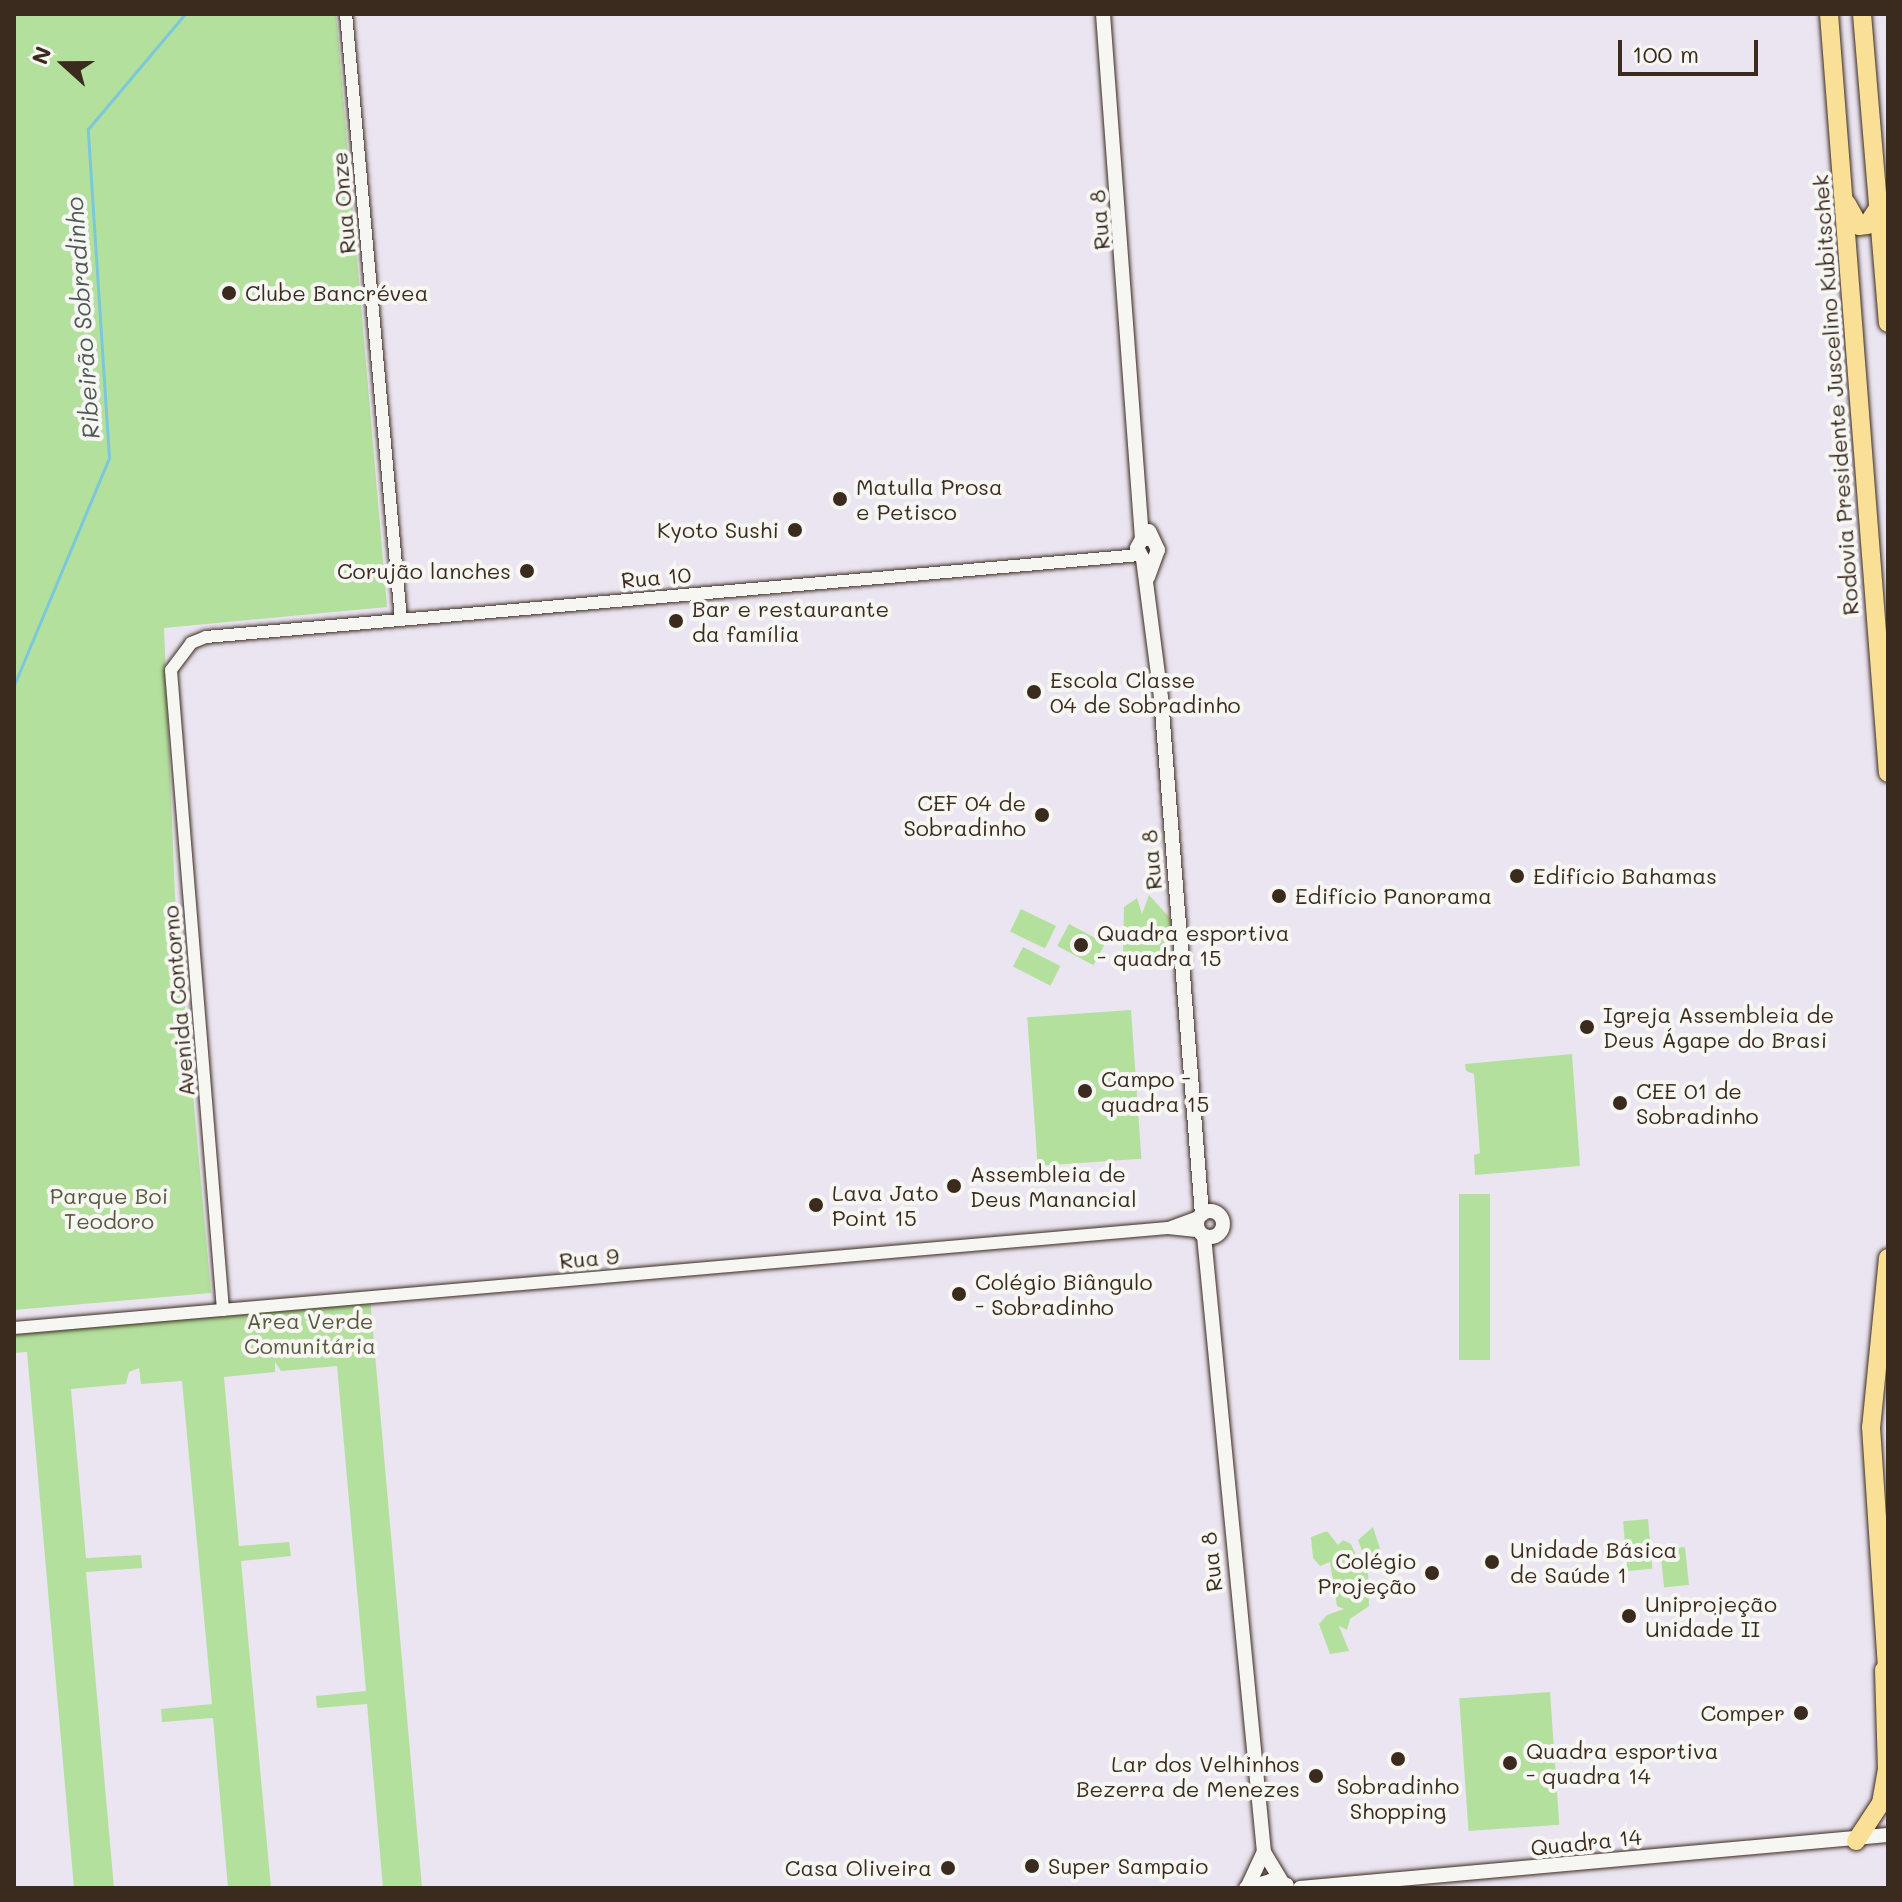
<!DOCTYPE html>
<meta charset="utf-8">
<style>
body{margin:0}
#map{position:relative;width:1902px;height:1902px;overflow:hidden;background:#ebe5f1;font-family:Mali,sans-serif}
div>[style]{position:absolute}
.green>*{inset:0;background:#b4e09e;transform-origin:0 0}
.stream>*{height:3px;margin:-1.5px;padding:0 1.5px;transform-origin:1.5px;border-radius:1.5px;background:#7cc8db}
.roads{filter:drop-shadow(0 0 2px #3b2a1e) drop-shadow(0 0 2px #3b2a1e)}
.tertiary>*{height:12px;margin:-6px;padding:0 6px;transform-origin:6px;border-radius:6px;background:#f6f6f2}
.secondary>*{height:14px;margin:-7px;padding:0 7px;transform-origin:7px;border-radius:7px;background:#f6f6f2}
.secondary>.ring{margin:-7px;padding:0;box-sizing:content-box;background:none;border:14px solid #f6f6f2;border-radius:50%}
.trunk>*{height:18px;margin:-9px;padding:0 9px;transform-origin:9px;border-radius:9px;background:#fadf96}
.dots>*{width:22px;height:22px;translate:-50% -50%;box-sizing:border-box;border:4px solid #f6f6f2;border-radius:50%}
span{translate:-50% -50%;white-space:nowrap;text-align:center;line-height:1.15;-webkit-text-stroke:8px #f6f6f2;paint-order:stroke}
.street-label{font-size:22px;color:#3b2a1e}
.poi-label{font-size:22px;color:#3b2a1e}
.left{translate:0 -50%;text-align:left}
.right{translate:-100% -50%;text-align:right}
.park-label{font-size:22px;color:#59583e}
.water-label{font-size:24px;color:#4e5957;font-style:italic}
.frame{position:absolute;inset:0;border:16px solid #3b2a1e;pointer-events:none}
.north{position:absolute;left:24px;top:24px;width:80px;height:80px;-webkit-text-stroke:6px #f6f6f2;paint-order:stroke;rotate:291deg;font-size:22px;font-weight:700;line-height:32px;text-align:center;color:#3b2a1e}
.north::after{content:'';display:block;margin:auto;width:28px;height:36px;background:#3b2a1e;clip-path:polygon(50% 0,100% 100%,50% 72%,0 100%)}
.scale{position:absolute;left:1618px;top:40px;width:140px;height:36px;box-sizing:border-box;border:4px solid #3b2a1e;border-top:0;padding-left:10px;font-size:24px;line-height:28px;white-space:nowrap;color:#3b2a1e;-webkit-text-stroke:6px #f6f6f2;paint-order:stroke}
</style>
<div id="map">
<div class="green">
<div style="clip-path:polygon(14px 14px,336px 14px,387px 607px,164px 628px,175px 896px,211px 1293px,14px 1310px)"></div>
<div style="clip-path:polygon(1149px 895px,1170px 918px,1173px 936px,1165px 956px,1140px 969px,1123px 951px,1124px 907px,1137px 898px,1142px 914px)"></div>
<div style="left:1021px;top:909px;width:39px;height:25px;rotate:26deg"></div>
<div style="left:1069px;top:924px;width:41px;height:25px;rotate:28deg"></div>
<div style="left:1023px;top:947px;width:42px;height:22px;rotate:27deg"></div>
<div style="left:1131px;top:1010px;width:149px;height:104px;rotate:86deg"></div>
<div style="clip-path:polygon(1572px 1054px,1580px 1166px,1475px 1175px,1474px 1155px,1480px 1153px,1474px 1074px,1466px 1071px,1465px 1064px)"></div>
<div style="left:1459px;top:1194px;width:31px;height:166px"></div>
<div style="clip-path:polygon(370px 1297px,422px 1887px,383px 1888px,367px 1704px,317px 1708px,316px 1696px,366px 1691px,337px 1366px,281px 1371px,275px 1362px,275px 1372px,224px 1377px,239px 1546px,289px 1542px,291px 1556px,241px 1561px,271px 1888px,228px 1888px,213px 1718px,162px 1722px,161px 1709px,212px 1704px,182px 1381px,141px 1384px,139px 1368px,129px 1372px,126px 1384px,71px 1389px,86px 1558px,141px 1555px,142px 1568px,86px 1572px,114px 1888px,74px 1888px,27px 1352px,14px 1353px,14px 1328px)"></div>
<div style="left:1648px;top:1519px;width:50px;height:25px;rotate:85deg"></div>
<div style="clip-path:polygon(1373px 1527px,1383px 1558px,1368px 1570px,1369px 1606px,1350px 1619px,1347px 1630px,1339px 1626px,1349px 1651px,1330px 1654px,1319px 1624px,1327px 1615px,1344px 1609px,1337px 1606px,1330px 1562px,1320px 1566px,1313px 1558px,1311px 1537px,1327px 1531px,1338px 1545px,1343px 1540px,1351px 1544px,1360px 1564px,1366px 1561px,1358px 1540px)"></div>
<div style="left:1685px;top:1547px;width:38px;height:25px;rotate:84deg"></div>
<div style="left:1550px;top:1692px;width:133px;height:91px;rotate:86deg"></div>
</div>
<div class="stream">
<div style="left:14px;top:685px;width:246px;rotate:-67.3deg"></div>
<div style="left:109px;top:458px;width:330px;rotate:-93.7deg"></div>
<div style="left:88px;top:129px;width:150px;rotate:-49.9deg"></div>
</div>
<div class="roads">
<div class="tertiary">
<div style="left:346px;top:14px;width:608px;rotate:84.81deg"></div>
<div style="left:1171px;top:1227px;width:30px;rotate:-20deg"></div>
<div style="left:223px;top:1310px;width:642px;rotate:-94.65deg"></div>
<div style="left:171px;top:670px;width:34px;rotate:-53deg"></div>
<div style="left:191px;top:643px;width:16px;rotate:-22deg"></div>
<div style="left:206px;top:637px;width:937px;rotate:-5.02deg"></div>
<div style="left:14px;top:1328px;width:1158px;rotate:-4.95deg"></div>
<div style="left:1168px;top:1228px;width:31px;rotate:6deg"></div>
</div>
<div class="secondary">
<div style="left:1103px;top:14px;width:526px;rotate:85.75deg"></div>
<div style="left:1152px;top:539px;width:10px;rotate:180deg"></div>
<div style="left:1142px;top:539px;width:10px;rotate:119deg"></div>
<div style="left:1137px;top:548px;width:13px;rotate:61deg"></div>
<div style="left:1143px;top:559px;width:140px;rotate:82.6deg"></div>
<div style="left:1161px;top:698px;width:518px;rotate:85.46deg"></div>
<div style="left:1148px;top:577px;width:29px;rotate:-70deg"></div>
<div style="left:1158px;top:550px;width:21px;rotate:-115deg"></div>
<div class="ring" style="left:1197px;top:1211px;width:12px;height:12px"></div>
<div style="left:1204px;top:1236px;width:619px;rotate:84.44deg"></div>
<div style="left:1264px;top:1852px;width:35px;rotate:59deg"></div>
<div style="left:1246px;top:1888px;width:25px;rotate:-16deg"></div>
<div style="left:1270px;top:1881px;width:17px;rotate:13deg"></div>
<div style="left:1247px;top:1888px;width:40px;rotate:-65deg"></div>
<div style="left:1300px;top:1888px;width:590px;rotate:-5.15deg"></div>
</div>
<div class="trunk">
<div style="left:1829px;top:14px;width:761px;rotate:85.56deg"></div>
<div style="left:1862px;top:14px;width:310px;rotate:85.2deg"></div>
<div style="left:1847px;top:204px;width:25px;rotate:61deg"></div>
<div style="left:1859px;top:226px;width:8px;rotate:-7deg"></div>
<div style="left:1867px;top:225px;width:20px;rotate:-57deg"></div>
<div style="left:1888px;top:1258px;width:170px;rotate:95.7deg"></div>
<div style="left:1871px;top:1427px;width:255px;rotate:86.2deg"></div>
<div style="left:1856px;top:1841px;width:45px;rotate:-56.7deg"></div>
<div style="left:1881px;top:1803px;width:34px;rotate:-80deg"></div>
<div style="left:1887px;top:1770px;width:100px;rotate:-91.7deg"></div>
</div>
</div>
<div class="dots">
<div style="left:229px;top:293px;background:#3b2a1e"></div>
<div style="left:840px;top:499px;background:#3b2a1e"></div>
<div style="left:795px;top:530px;background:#3b2a1e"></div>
<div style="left:527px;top:571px;background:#3b2a1e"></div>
<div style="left:676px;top:621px;background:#3b2a1e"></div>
<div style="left:1034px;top:692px;background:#3b2a1e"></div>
<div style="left:1042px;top:815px;background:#3b2a1e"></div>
<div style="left:1517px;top:876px;background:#3b2a1e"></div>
<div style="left:1279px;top:896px;background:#3b2a1e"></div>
<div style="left:1081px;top:945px;background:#3b2a1e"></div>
<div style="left:1587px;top:1027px;background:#3b2a1e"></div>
<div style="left:1085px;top:1091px;background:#3b2a1e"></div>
<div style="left:1620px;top:1103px;background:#3b2a1e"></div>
<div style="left:954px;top:1186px;background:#3b2a1e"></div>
<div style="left:816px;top:1205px;background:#3b2a1e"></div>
<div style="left:959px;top:1294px;background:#3b2a1e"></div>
<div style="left:1492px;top:1562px;background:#3b2a1e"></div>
<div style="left:1432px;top:1573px;background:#3b2a1e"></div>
<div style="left:1629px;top:1616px;background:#3b2a1e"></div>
<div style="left:1801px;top:1713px;background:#3b2a1e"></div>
<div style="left:1398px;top:1759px;background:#3b2a1e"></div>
<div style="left:1510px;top:1763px;background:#3b2a1e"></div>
<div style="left:1316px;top:1776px;background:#3b2a1e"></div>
<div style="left:1032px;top:1866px;background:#3b2a1e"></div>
<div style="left:948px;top:1868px;background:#3b2a1e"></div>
</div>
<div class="street-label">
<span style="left:343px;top:203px;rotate:-95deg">Rua Onze</span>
<span style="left:1099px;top:220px;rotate:-95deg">Rua 8</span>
<span style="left:1835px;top:395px;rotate:-94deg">Rodovia Presidente Juscelino Kubitschek</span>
<span style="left:656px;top:577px;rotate:-5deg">Rua 10</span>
<span style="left:1151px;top:860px;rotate:-95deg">Rua 8</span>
<span style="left:178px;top:1001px;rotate:-95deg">Avenida Contorno</span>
<span style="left:589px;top:1258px;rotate:-5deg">Rua 9</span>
<span style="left:1211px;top:1562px;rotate:-96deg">Rua 8</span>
<span style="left:1586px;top:1842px;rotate:-6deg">Quadra 14</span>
</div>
<div class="poi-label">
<span class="left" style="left:245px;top:293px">Clube Bancrévea</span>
<span class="left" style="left:856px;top:499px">Matulla Prosa<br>e Petisco</span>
<span class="right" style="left:779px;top:530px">Kyoto Sushi</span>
<span class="right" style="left:511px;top:571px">Corujão lanches</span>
<span class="left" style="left:692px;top:621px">Bar e restaurante<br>da família</span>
<span class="left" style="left:1050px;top:692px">Escola Classe<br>04 de Sobradinho</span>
<span class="right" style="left:1026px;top:815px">CEF 04 de<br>Sobradinho</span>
<span class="left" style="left:1533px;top:876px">Edifício Bahamas</span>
<span class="left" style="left:1295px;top:896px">Edifício Panorama</span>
<span class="left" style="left:1097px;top:945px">Quadra esportiva<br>- quadra 15</span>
<span class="left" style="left:1603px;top:1027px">Igreja Assembleia de<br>Deus Ágape do Brasi</span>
<span class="left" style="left:1101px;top:1091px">Campo -<br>quadra 15</span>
<span class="left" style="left:1636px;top:1103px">CEE 01 de<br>Sobradinho</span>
<span class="left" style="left:970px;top:1186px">Assembleia de<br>Deus Manancial</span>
<span class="left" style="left:832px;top:1205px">Lava Jato<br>Point 15</span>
<span class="left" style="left:975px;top:1294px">Colégio Biângulo<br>- Sobradinho</span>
<span class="left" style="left:1510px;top:1562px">Unidade Básica<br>de Saúde 1</span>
<span class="right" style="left:1416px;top:1573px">Colégio<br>Projeção</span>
<span class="left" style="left:1645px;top:1616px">Uniprojeção<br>Unidade II</span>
<span class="right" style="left:1785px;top:1713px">Comper</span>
<span class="left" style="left:1526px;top:1763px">Quadra esportiva<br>- quadra 14</span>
<span class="right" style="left:1300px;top:1776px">Lar dos Velhinhos<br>Bezerra de Menezes</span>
<span style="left:1398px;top:1798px">Sobradinho<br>Shopping</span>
<span class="left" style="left:1048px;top:1866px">Super Sampaio</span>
<span class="right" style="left:932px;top:1868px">Casa Oliveira</span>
</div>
<div class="park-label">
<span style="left:109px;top:1208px">Parque Boi<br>Teodoro</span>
<span style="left:310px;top:1333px">Area Verde<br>Comunitária</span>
</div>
<div class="water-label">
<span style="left:82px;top:318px;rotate:-94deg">Ribeirão Sobradinho</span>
</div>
<div class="frame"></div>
<div class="north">N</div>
<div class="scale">100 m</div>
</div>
